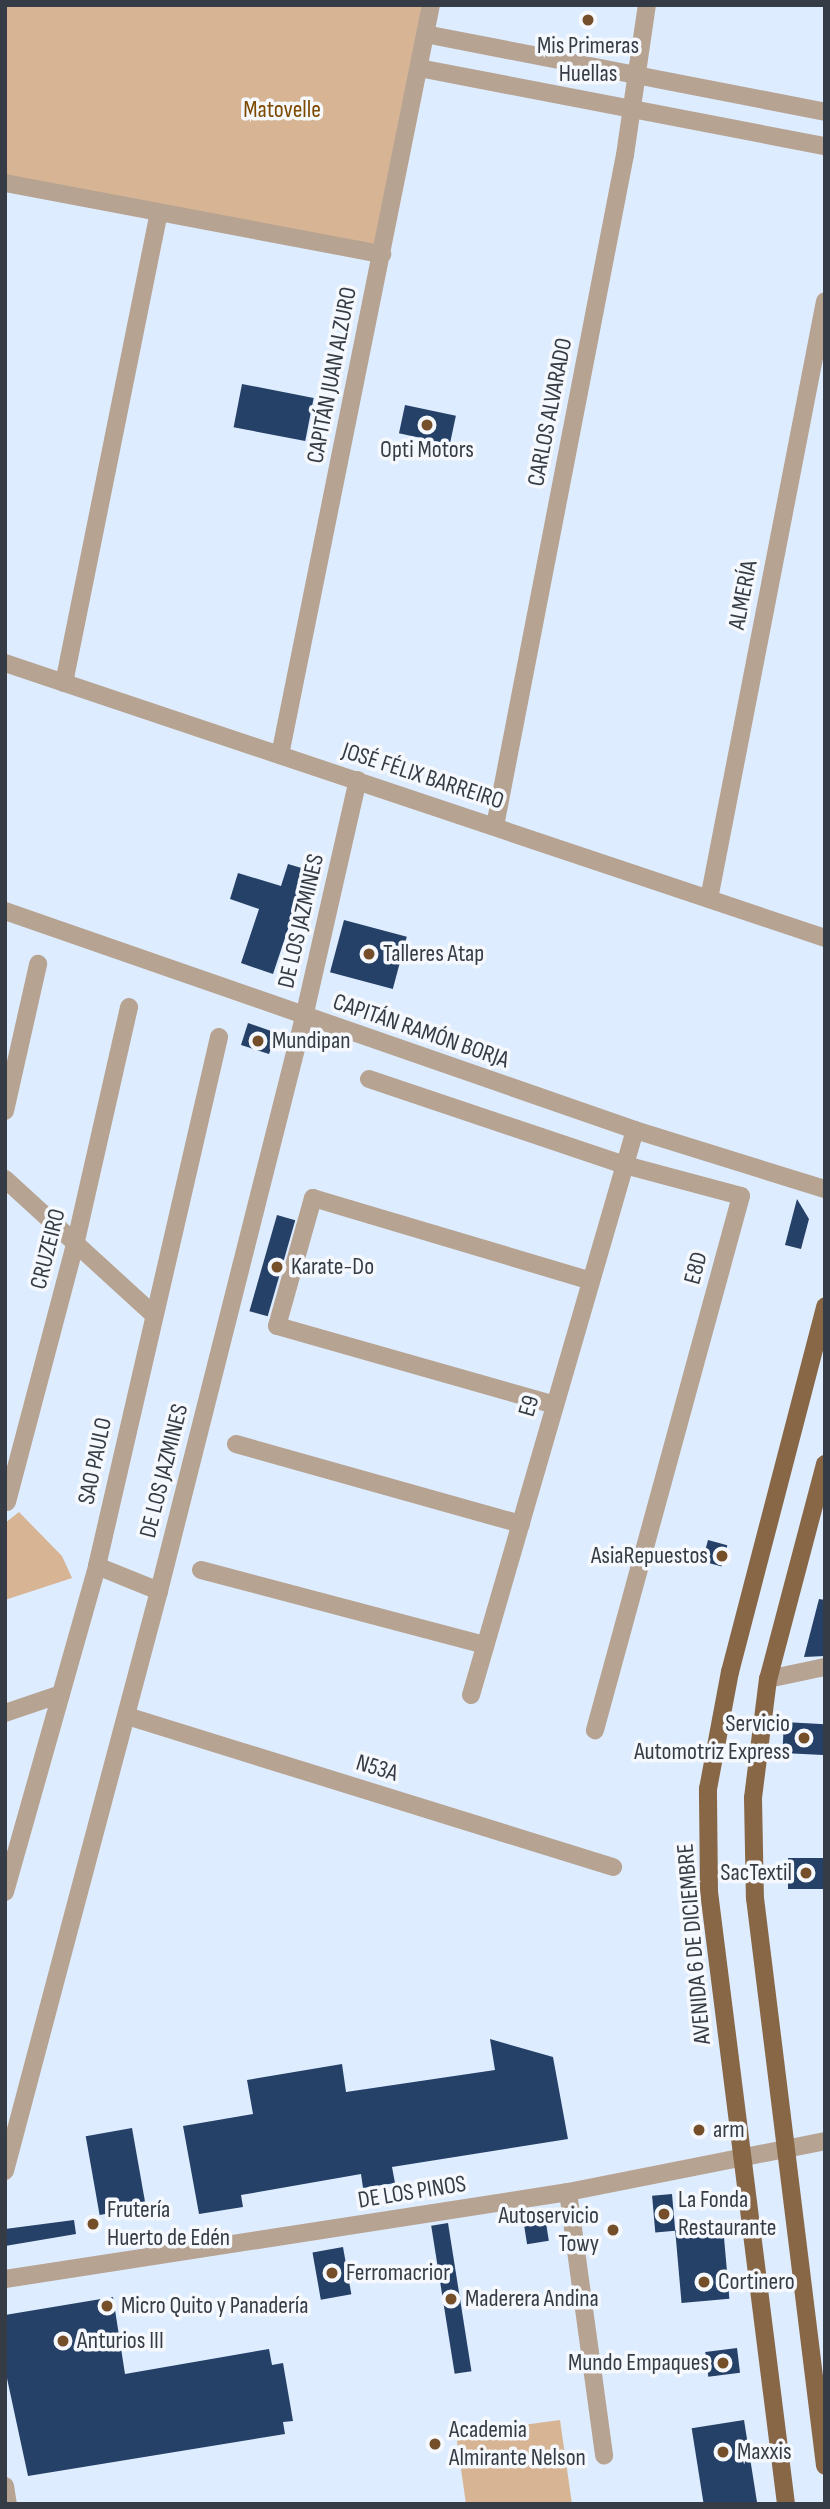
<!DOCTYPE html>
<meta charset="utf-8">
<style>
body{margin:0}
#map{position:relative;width:830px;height:2509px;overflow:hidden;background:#deecff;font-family:"Sofia Sans Condensed",sans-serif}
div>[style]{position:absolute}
.green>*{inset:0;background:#d7b594}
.building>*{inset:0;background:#264167;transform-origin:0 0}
.minor>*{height:18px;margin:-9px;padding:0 9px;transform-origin:9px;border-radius:9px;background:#b6a392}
.major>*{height:18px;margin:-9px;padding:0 9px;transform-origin:9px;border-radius:9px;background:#886747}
.dots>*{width:19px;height:19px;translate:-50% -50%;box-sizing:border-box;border:4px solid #f5f8fd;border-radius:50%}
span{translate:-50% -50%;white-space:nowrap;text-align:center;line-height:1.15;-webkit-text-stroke:7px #f5f8fd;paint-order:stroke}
.poi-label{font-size:24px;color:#353c45}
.left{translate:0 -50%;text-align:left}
.right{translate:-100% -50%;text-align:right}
.park-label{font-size:24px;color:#7d4800}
.street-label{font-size:24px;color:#353c45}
.frame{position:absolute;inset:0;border:7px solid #353c45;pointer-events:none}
</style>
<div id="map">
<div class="green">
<div style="clip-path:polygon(5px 5px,428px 5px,378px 253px,5px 179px)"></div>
<div style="clip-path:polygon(19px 1512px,62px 1556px,72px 1578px,5px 1600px,5px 1523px)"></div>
<div style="clip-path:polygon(560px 2420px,572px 2504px,466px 2504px,456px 2434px)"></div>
</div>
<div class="building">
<div style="left:242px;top:384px;width:73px;height:44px;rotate:11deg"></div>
<div style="left:405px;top:405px;width:52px;height:29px;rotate:12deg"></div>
<div style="clip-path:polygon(288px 864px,315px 872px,309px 892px,301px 890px,273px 974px,241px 963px,259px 909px,230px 899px,238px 873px,281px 886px)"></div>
<div style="left:344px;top:920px;width:65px;height:54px;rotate:15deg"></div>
<div style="clip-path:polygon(248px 1023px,271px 1031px,275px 1038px,269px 1054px,241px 1045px)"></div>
<div style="clip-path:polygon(797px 1199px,809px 1219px,801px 1249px,785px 1245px)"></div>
<div style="left:277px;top:1215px;width:19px;height:100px;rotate:16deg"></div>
<div style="left:708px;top:1540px;width:20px;height:22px;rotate:15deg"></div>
<div style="clip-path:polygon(819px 1599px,825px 1600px,825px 1656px,804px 1657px)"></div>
<div style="left:784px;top:1722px;width:41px;height:31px;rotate:3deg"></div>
<div style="left:788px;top:1858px;width:37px;height:31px"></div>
<div style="clip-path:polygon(490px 2039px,553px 2057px,568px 2139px,392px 2167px,395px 2183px,363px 2188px,361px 2174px,241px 2195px,243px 2207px,199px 2214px,183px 2126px,253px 2114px,247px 2080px,342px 2064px,346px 2092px,495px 2070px)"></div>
<div style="left:132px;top:2128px;width:80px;height:47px;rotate:80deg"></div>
<div style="left:672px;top:2194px;width:37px;height:20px;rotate:85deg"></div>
<div style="clip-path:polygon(74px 2220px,76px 2234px,5px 2246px,5px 2229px)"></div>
<div style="left:448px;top:2223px;width:150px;height:17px;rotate:81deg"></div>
<div style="left:546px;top:2223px;width:18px;height:22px;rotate:81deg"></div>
<div style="left:723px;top:2226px;width:73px;height:48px;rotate:85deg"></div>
<div style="left:343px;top:2247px;width:48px;height:31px;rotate:80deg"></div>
<div style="clip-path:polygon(113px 2297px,125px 2374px,269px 2349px,272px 2365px,283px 2363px,293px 2421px,283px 2422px,285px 2434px,28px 2476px,5px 2369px,5px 2315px)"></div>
<div style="left:737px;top:2348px;width:25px;height:32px;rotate:83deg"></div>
<div style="left:744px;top:2420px;width:85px;height:53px;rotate:81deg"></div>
</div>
<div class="minor">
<div style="left:425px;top:34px;width:408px;rotate:11deg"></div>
<div style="left:419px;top:68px;width:413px;rotate:10.9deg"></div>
<div style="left:5px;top:183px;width:384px;rotate:10.7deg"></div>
<div style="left:5px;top:663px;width:865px;rotate:18.54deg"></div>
<div style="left:64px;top:683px;width:480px;rotate:-78.6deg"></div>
<div style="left:280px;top:755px;width:765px;rotate:-78.62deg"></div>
<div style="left:495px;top:826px;width:683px;rotate:-79.04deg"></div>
<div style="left:625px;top:155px;width:152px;rotate:-81.7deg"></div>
<div style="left:709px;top:899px;width:609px;rotate:-79.02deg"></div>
<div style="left:5px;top:911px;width:667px;rotate:19.17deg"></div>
<div style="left:635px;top:1130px;width:199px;rotate:17.3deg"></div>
<div style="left:369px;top:1079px;width:270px;rotate:18.6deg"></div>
<div style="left:625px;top:1165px;width:120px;rotate:15deg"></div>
<div style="left:741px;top:1196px;width:554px;rotate:105.29deg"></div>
<div style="left:5px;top:1111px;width:151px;rotate:-77.3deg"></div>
<div style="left:5px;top:1179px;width:200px;rotate:42.4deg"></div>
<div style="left:555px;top:1405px;width:289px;rotate:-164.1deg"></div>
<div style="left:277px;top:1326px;width:133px;rotate:-74.3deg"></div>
<div style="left:313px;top:1198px;width:290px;rotate:16.6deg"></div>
<div style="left:236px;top:1444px;width:296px;rotate:15.7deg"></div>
<div style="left:7px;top:1502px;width:266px;rotate:-75.2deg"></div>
<div style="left:75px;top:1245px;width:244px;rotate:-77.2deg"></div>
<div style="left:97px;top:1566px;width:67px;rotate:22deg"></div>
<div style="left:201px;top:1570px;width:294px;rotate:14.8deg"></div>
<div style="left:768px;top:1679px;width:58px;rotate:-11.9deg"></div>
<div style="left:471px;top:1695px;width:588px;rotate:-73.81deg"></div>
<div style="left:5px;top:1713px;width:59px;rotate:-18.7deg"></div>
<div style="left:127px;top:1716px;width:509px;rotate:17.26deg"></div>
<div style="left:5px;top:1892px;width:339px;rotate:-74.2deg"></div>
<div style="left:97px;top:1566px;width:543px;rotate:-77.01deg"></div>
<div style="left:5px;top:2171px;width:600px;rotate:-75.13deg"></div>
<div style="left:159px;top:1591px;width:592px;rotate:-75.82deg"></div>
<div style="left:304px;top:1017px;width:243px;rotate:-77.2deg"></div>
<div style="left:568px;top:2192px;width:266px;rotate:82.2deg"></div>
<div style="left:5px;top:2279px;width:570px;rotate:-8.78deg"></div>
<div style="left:568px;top:2192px;width:262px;rotate:-11.2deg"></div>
<div style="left:5px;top:2486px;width:18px;rotate:81deg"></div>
</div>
<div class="major">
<div style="left:825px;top:1464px;width:222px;rotate:104.8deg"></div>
<div style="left:768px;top:1679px;width:120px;rotate:97.2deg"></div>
<div style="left:753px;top:1798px;width:100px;rotate:88.9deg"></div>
<div style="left:755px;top:1898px;width:572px;rotate:82.97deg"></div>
<div style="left:786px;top:2504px;width:617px;rotate:-97.17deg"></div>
<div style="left:709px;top:1892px;width:103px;rotate:-90.6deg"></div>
<div style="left:708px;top:1789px;width:119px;rotate:-79.4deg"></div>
<div style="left:730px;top:1672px;width:378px;rotate:-75.4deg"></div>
</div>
<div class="dots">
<div style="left:588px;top:20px;background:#744f2a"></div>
<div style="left:427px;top:425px;background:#744f2a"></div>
<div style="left:369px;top:954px;background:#744f2a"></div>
<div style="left:258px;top:1041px;background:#744f2a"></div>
<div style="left:277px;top:1267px;background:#744f2a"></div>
<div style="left:722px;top:1556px;background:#744f2a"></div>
<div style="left:804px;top:1738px;background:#744f2a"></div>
<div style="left:806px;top:1873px;background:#744f2a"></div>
<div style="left:699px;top:2130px;background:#744f2a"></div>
<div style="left:664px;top:2214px;background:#744f2a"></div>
<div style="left:93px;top:2224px;background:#744f2a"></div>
<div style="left:613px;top:2230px;background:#744f2a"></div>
<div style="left:332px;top:2273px;background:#744f2a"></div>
<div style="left:704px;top:2282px;background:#744f2a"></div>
<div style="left:451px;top:2299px;background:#744f2a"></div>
<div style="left:107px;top:2306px;background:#744f2a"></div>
<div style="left:63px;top:2341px;background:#744f2a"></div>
<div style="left:723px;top:2363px;background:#744f2a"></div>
<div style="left:435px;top:2444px;background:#744f2a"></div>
<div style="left:723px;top:2452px;background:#744f2a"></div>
</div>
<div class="poi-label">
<span style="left:588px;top:60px">Mis Primeras<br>Huellas</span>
<span style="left:427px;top:450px">Opti Motors</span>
<span class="left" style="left:383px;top:954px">Talleres Atap</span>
<span class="left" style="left:272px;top:1041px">Mundipan</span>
<span class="left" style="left:291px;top:1267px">Karate-Do</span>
<span class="right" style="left:708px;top:1556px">AsiaRepuestos</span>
<span class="right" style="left:790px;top:1738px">Servicio<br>Automotriz Express</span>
<span class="right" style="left:792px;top:1873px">SacTextil</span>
<span class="left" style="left:713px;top:2130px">arm</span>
<span class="left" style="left:678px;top:2214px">La Fonda<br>Restaurante</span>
<span class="left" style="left:107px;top:2224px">Frutería<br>Huerto de Edén</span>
<span class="right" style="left:599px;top:2230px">Autoservicio<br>Towy</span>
<span class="left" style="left:346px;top:2273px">Ferromacrior</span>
<span class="left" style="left:718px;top:2282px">Cortinero</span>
<span class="left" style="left:465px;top:2299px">Maderera Andina</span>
<span class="left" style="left:121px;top:2306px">Micro Quito y Panadería</span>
<span class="left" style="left:77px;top:2341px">Anturios III</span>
<span class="right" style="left:709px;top:2363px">Mundo Empaques</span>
<span class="left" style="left:449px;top:2444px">Academia<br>Almirante Nelson</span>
<span class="left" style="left:737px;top:2452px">Maxxis</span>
</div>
<div class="park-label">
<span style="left:282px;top:110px">Matovelle</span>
</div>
<div class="street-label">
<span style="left:332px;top:375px;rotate:-79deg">CAPITÁN JUAN ALZURO</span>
<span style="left:550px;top:412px;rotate:-79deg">CARLOS ALVARADO</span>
<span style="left:743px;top:595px;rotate:-79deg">ALMERÍA</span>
<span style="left:423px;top:776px;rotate:18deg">JOSÉ FÉLIX BARREIRO</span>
<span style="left:301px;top:921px;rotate:-77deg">DE LOS JAZMINES</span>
<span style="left:421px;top:1031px;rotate:19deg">CAPITÁN RAMÓN BORJA</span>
<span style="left:48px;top:1249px;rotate:-76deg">CRUZEIRO</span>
<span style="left:696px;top:1268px;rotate:-75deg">E8D</span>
<span style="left:529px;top:1406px;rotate:-74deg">E9</span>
<span style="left:95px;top:1461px;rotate:-78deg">SAO PAULO</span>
<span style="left:164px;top:1471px;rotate:-76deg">DE LOS JAZMINES</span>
<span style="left:377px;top:1768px;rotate:17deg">N53A</span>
<span style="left:694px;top:1944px;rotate:-95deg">AVENIDA 6 DE DICIEMBRE</span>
<span style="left:412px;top:2192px;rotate:-9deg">DE LOS PINOS</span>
</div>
<div class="frame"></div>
</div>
